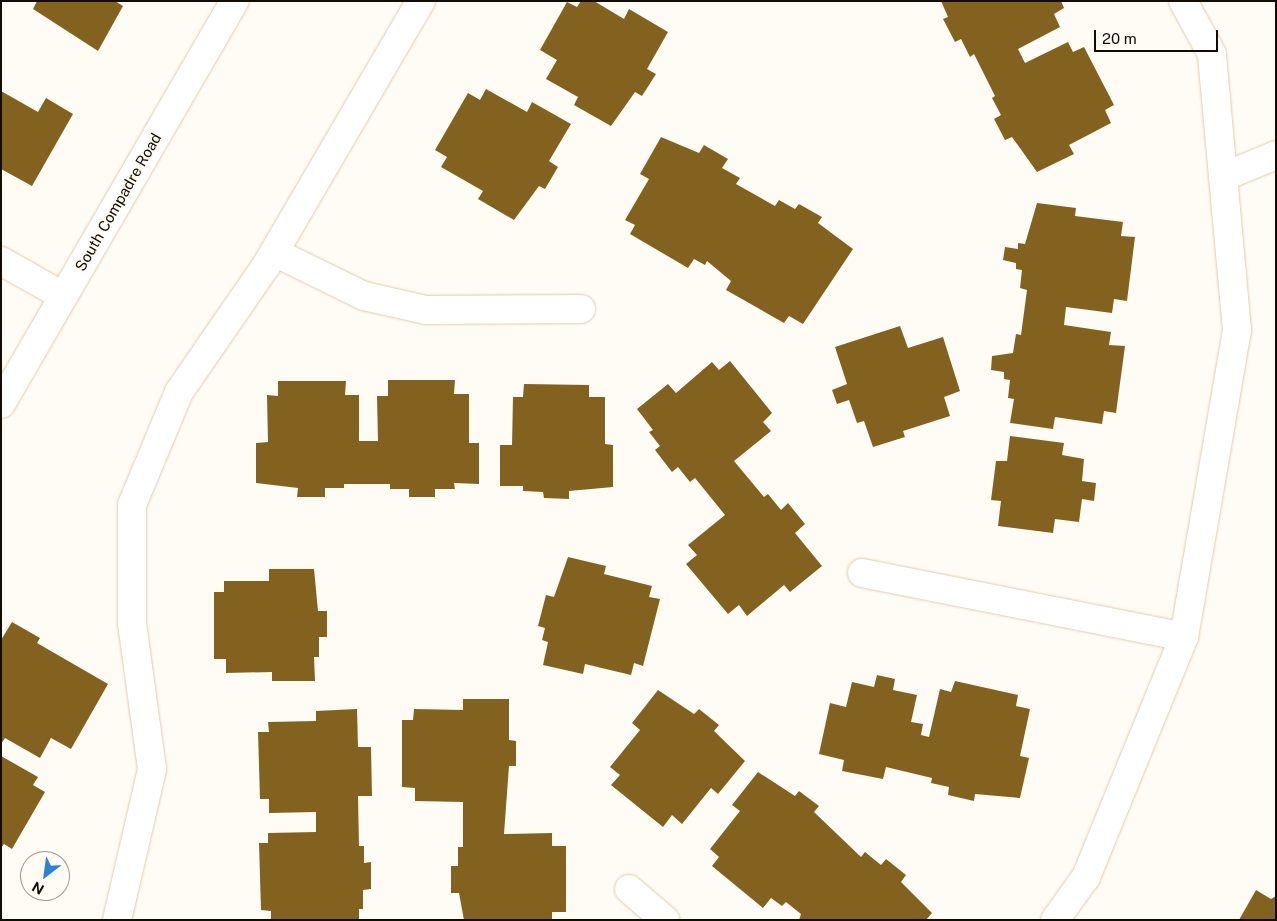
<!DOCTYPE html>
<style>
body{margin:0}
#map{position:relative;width:1277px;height:921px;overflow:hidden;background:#fffbf5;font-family:"Public Sans",sans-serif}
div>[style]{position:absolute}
.building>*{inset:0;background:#836220}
.roads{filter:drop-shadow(0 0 1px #dfccad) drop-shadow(0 0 1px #dfccad)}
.minor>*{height:28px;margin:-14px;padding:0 14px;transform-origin:14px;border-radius:14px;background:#fff}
span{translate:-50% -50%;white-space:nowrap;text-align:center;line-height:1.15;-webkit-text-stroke:5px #fffbf5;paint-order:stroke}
.street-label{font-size:15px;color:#120c03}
.frame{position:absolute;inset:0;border:2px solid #120c03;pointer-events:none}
.north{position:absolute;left:20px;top:851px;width:50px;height:50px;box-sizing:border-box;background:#fffbf5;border:1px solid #a09b94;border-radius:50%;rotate:210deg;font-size:14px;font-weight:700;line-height:20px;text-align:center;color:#120c03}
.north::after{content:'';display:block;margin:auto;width:18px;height:22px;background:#2c83d1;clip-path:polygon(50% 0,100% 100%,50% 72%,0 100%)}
.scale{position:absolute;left:1094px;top:30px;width:124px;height:22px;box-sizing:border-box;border:2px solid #120c03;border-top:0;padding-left:6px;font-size:15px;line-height:18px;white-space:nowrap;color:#120c03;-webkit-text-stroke:4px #fffbf5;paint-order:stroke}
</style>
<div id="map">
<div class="building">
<div style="clip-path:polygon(37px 1px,115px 1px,123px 6px,98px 51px,33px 9px)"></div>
<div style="clip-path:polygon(581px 1px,594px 1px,624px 19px,629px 9px,668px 32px,647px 69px,656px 74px,642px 96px,635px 92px,611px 126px,574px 105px,578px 97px,546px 79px,557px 60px,540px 50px,567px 2px,577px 7px)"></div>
<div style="clip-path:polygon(941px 1px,1061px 1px,1064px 8px,1054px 14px,1060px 27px,1018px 49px,1025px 63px,1068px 42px,1073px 52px,1084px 47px,1114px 105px,1105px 110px,1111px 123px,1069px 145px,1074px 154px,1037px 172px,1012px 137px,1005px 140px,994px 119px,1001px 115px,992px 98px,995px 96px,974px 54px,970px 57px,961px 39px,955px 42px,943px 19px,948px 17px)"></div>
<div style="clip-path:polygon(486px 89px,527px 112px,532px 102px,571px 124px,549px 161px,558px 167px,545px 189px,539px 186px,514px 220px,478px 199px,483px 191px,441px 167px,447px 157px,435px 150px,468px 93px,480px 100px)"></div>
<div style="clip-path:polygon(1px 91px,38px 112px,46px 98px,73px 114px,32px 186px,1px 169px)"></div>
<div style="clip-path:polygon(661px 137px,699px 153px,704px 145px,728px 159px,722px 168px,740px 178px,736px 184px,775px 206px,779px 200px,795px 209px,799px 204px,822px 217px,818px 223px,853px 249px,803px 324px,789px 316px,784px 323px,726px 290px,731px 281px,707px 261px,705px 265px,694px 259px,688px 268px,630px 234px,635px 225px,625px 220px,649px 179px,640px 174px)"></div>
<div style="clip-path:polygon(1037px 203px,1076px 208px,1075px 216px,1123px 222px,1121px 236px,1135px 237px,1127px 301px,1114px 299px,1112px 313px,1066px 307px,1064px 325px,1111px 332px,1109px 345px,1125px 346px,1116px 413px,1104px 411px,1102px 424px,1055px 417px,1053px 429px,1010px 423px,1014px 399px,1008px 398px,1010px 380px,1004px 379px,1004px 372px,991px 370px,992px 356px,1013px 353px,1016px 334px,1021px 335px,1027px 290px,1020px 288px,1022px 270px,1016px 269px,1016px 263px,1003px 260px,1005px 247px,1018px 249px,1018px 243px,1025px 244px)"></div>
<div style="clip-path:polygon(900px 326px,908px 348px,943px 337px,960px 391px,944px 397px,950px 416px,903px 431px,905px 437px,873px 447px,864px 421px,857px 423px,849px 400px,837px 404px,832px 390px,847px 384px,835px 347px)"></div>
<div style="clip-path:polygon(730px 361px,772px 413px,763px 422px,771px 431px,734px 461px,764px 497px,768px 494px,781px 510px,788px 503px,805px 524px,795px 533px,822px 566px,790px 592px,784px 585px,747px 616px,739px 605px,728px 614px,686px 564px,697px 555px,688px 545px,725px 515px,695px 478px,690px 482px,678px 467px,672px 472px,655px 450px,660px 446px,649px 432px,653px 430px,637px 409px,668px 384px,676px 393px,712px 362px,719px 370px)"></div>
<div style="clip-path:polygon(388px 380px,455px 380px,454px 394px,469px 394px,469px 443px,479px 443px,479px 484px,454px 483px,455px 489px,435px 489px,435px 497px,409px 497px,409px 489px,390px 489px,390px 484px,344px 484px,344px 488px,325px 488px,325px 497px,297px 497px,298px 488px,256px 483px,256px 443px,268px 442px,267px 395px,278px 396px,278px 381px,346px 381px,345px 395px,359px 395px,359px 441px,378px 441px,377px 396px,388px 396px)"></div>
<div style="clip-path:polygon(524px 384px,589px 385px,589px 397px,605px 397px,605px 444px,613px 445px,613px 487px,569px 491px,569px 499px,544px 498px,543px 492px,523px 491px,523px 486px,500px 486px,500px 445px,512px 445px,513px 397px,523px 397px)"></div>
<div style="clip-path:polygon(1010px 436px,1064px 443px,1062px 455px,1084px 459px,1082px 481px,1096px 483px,1094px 501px,1082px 499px,1079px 522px,1055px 519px,1053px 533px,998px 526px,1001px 501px,991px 500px,996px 461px,1007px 461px)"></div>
<div style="clip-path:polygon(568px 557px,606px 566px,604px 574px,652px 586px,649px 597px,660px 599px,643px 666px,634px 663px,631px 675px,585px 664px,583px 674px,543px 665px,548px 642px,542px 640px,545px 628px,538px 626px,546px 595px,554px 597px)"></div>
<div style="clip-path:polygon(269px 569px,314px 569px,318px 611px,327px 611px,327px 637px,319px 637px,319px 657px,314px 657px,315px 681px,272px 681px,272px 672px,226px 673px,226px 659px,214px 659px,214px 592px,224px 592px,224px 581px,269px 581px)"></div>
<div style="clip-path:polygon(12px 622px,40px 638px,37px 643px,108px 684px,71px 749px,51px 738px,40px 758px,5px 738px,1px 744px,1px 640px)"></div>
<div style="clip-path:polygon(877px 675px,895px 679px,893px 690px,917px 695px,911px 722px,923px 724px,921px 735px,929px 737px,940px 689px,951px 692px,955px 681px,1018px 695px,1016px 706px,1030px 709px,1020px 756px,1029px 758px,1020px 798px,975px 794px,974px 801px,948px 795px,949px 787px,931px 783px,932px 778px,886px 767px,883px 779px,842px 771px,844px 760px,819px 754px,830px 703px,846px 707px,852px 682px,874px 687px)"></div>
<div style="clip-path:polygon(658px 690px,694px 714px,699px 709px,719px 725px,714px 731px,745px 761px,718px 794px,711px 788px,682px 824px,672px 815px,663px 827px,611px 785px,620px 775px,610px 767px,640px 730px,632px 723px)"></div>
<div style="clip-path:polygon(463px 699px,509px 699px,509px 740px,516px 741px,516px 766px,509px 766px,504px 834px,552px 833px,552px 846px,566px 846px,566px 912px,552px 912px,552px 920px,464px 920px,459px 893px,451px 893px,451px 866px,458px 866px,458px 847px,463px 847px,463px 802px,415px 801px,415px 788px,402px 787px,402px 720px,413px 720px,414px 709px,463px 710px)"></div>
<div style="clip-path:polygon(357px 709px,358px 747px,371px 747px,372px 796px,358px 796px,359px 846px,364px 846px,364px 863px,371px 862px,371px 889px,363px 890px,363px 909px,359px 909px,359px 920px,271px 920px,271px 911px,261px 910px,259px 843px,268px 843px,268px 833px,316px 832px,316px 812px,269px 813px,269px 799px,260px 799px,258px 732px,269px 732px,268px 722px,316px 721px,316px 711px)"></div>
<div style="clip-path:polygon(1px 756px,38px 777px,33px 785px,45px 792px,12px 849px,4px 844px,1px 848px)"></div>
<div style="clip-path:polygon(758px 772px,795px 796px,799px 791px,819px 806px,814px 812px,861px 857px,865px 852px,881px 865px,886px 859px,906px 875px,901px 882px,932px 913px,926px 920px,799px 920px,801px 914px,786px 902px,782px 906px,771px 898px,763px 908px,712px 866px,719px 857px,710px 849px,740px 811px,732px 805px)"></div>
<div style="clip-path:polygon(1256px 890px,1271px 899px,1276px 896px,1276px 920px,1239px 920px)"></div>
</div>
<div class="roads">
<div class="minor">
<div style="left:1223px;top:177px;width:57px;rotate:-22.5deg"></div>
<div style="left:274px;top:252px;width:100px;rotate:26.1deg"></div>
<div style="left:364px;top:296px;width:64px;rotate:12.7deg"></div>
<div style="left:426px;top:310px;width:155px;rotate:-0.4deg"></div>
<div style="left:1px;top:261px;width:71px;rotate:29.4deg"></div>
<div style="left:1px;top:404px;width:466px;rotate:-59.9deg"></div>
<div style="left:862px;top:573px;width:328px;rotate:11.2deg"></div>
<div style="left:629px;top:889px;width:48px;rotate:40.7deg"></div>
<div style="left:117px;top:920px;width:155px;rotate:-76.9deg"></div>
<div style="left:152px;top:769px;width:147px;rotate:-97.8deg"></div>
<div style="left:132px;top:623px;width:118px;rotate:-90deg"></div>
<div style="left:132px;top:505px;width:122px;rotate:-67.4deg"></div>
<div style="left:179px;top:392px;width:153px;rotate:-55.4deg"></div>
<div style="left:266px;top:266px;width:307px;rotate:-59.7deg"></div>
<div style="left:1055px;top:920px;width:53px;rotate:-54.2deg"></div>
<div style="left:1086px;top:877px;width:259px;rotate:-67.8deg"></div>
<div style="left:1184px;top:637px;width:312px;rotate:-80.2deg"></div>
<div style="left:1237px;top:330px;width:277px;rotate:-95.2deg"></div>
<div style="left:1212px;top:54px;width:60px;rotate:-118.7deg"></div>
</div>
</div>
<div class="street-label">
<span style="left:118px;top:202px;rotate:-60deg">South Compadre Road</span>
</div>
<div class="frame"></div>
<div class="north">N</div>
<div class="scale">20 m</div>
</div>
